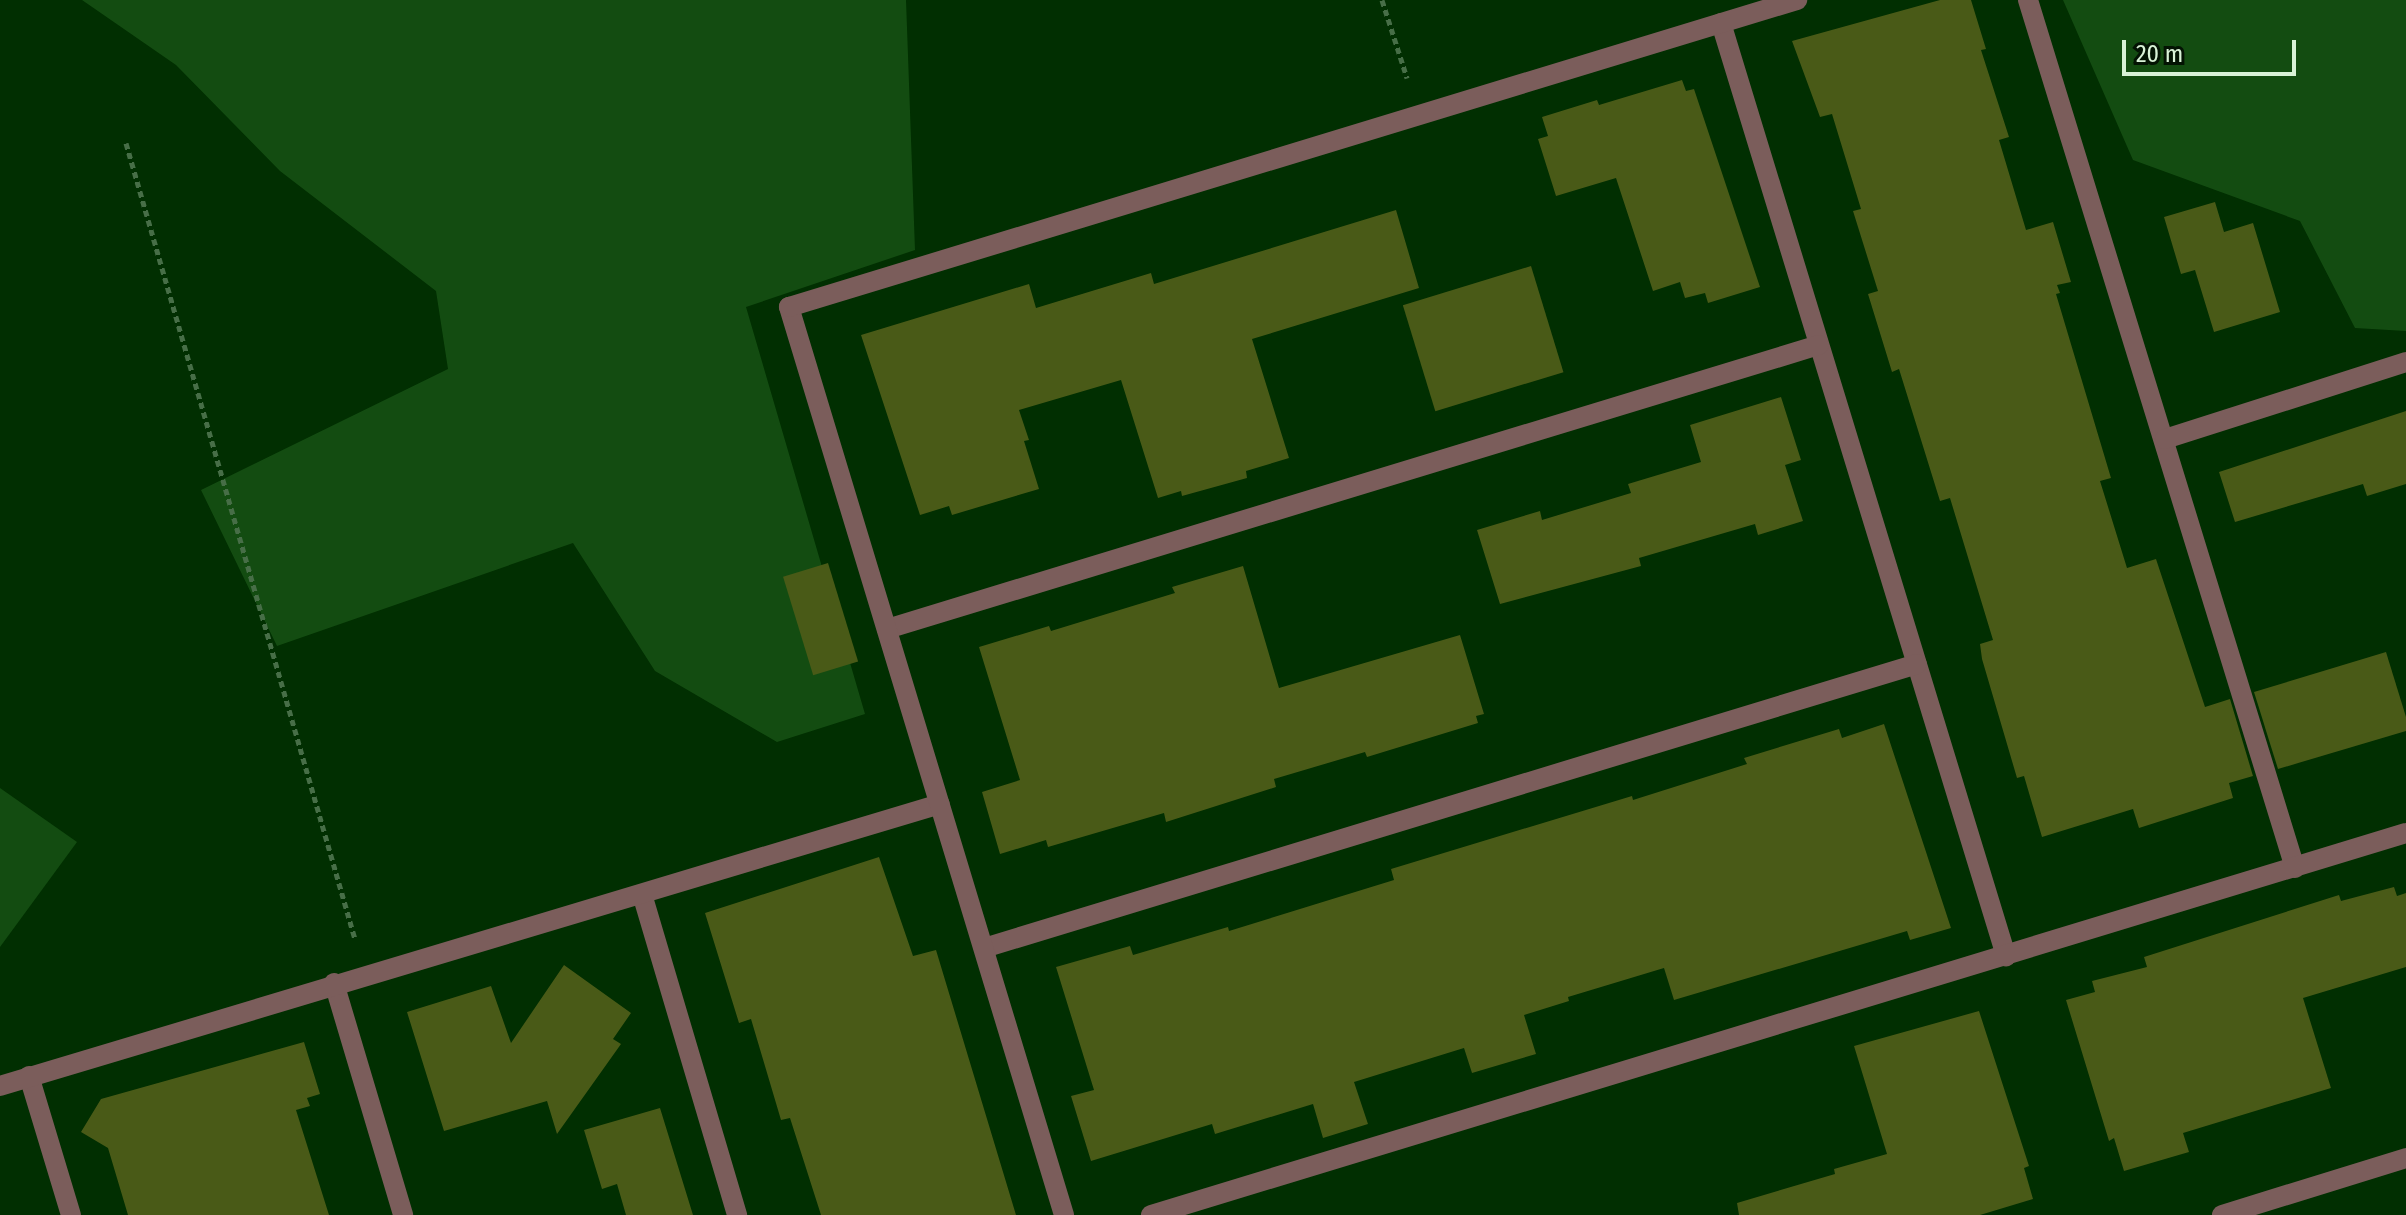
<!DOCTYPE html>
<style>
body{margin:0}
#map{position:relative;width:2406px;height:1215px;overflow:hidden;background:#012f01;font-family:"Fira Sans Condensed",sans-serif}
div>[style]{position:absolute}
.green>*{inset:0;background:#134c11}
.building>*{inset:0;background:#495a17;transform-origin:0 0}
.path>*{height:5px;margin-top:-2.5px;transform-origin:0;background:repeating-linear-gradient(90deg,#476e47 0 6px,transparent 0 10px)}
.minor>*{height:20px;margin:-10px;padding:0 10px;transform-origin:10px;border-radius:10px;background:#7b5d5b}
span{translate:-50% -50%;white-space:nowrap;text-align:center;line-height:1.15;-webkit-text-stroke:8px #031303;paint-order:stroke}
.scale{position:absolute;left:2122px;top:40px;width:174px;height:36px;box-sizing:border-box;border:4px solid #d9f2d7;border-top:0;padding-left:10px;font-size:24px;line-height:28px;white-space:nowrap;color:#d9f2d7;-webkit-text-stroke:6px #031303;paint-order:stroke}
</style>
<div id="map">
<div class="green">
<div style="clip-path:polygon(82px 0,906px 0,915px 250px,746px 307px,865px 714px,777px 742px,655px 671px,573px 543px,277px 646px,201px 490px,448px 369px,436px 291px,280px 171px,176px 65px)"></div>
<div style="clip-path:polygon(2063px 0,2406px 0,2406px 331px,2355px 328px,2300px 221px,2133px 160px)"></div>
<div style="clip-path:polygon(0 788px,77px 842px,0 947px)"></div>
</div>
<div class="building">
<div style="clip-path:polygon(1940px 0,1971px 0,1986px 49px,1981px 50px,2009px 137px,1999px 140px,2026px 230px,2053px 222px,2071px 282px,2057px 285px,2060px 293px,2056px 294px,2111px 478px,2100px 481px,2127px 568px,2156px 559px,2205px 707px,2230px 699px,2253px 776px,2229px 783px,2233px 798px,2139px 828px,2133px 809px,2042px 837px,2024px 776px,2017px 778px,1982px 659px,1980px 644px,1993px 640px,1950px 498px,1940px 501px,1899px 369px,1892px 372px,1868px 294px,1878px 291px,1853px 211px,1861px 209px,1832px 114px,1820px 117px,1792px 41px)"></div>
<div style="clip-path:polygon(1682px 80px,1686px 91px,1694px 89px,1760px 287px,1708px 303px,1705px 293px,1685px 298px,1680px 282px,1653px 291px,1616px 178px,1556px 196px,1538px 139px,1548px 136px,1542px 117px,1597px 100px,1599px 105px)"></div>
<div style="clip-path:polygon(2215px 202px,2224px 232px,2253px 223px,2280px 312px,2214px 332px,2195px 270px,2181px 274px,2164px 217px)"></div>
<div style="clip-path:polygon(1396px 210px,1419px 288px,1252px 339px,1289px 458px,1246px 471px,1247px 478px,1182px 496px,1181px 491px,1158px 498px,1121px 380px,1019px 410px,1029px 440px,1024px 441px,1039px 489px,952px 515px,949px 506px,920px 515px,861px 335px,1029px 284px,1036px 308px,1151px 273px,1154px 284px)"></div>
<div style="left:1531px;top:266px;width:111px;height:134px;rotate:73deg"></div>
<div style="clip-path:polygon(1781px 397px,1801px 460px,1785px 465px,1803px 521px,1758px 535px,1755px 524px,1639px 558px,1641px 566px,1500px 604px,1477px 530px,1540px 511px,1542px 520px,1631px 493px,1628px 484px,1701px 462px,1690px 425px)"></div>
<div style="clip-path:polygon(2406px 411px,2406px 484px,2367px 496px,2363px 484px,2235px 522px,2219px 472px)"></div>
<div style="left:828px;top:563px;width:103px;height:47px;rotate:73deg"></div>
<div style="clip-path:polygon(1243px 566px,1279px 688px,1460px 635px,1484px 714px,1476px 716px,1478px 723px,1367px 757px,1365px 752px,1274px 779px,1276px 787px,1166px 822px,1164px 813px,1048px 847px,1046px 840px,1000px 854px,982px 792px,1020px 780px,979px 647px,1049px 626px,1051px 631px,1175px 593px,1172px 587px)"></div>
<div style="clip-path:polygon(2386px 652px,2406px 717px,2406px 731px,2278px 769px,2254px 692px)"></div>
<div style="clip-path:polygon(1884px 724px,1951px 928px,1910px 940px,1907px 931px,1674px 1000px,1664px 968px,1568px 997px,1569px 1001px,1524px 1015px,1536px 1054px,1472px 1073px,1464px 1048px,1354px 1082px,1368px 1124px,1323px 1138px,1313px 1104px,1215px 1134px,1212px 1124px,1091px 1161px,1071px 1096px,1094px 1090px,1056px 967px,1130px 946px,1133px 955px,1228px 927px,1229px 931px,1394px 880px,1391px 869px,1632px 796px,1633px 800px,1747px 764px,1744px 758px,1839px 729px,1842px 738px)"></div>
<div style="clip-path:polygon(879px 857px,913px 956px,936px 950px,1016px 1215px,821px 1215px,790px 1118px,781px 1120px,751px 1019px,739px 1023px,705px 913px)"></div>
<div style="clip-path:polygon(2394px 887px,2397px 896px,2406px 893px,2406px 967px,2303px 998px,2331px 1088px,2183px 1133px,2189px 1152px,2124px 1171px,2114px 1138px,2109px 1141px,2066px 1000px,2095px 992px,2092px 981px,2147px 967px,2144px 957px,2339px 895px,2341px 901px)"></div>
<div style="clip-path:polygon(564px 965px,631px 1013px,613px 1039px,621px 1044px,557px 1134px,547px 1101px,444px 1131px,407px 1012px,491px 986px,511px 1043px)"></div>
<div style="clip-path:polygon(1979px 1011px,2029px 1166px,2024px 1168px,2033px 1199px,1980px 1215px,1739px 1215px,1737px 1203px,1835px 1174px,1834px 1169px,1887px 1154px,1854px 1046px)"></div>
<div style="clip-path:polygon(304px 1042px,320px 1094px,307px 1098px,310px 1106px,296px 1110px,329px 1215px,128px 1215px,108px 1148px,81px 1132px,101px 1099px)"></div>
<div style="clip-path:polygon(660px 1108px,693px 1215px,626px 1215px,617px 1184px,602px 1189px,584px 1130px)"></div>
</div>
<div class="path">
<div style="left:1382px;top:0;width:82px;rotate:72.2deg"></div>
<div style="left:126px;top:143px;width:828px;rotate:73.95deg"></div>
</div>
<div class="minor">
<div style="left:2028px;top:0;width:908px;rotate:72.9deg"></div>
<div style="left:1721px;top:23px;width:976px;rotate:73.01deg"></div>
<div style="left:2165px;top:439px;width:253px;rotate:-17.7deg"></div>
<div style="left:887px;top:629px;width:974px;rotate:-16.95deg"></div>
<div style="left:642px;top:894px;width:335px;rotate:73.5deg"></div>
<div style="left:984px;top:948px;width:975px;rotate:-16.93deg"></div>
<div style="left:334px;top:983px;width:242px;rotate:73.4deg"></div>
<div style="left:29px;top:1076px;width:145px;rotate:73.2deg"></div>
<div style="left:0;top:1086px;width:981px;rotate:-16.7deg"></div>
<div style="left:1064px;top:1215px;width:949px;rotate:-106.85deg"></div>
<div style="left:789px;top:307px;width:1054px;rotate:-16.94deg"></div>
<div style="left:1151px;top:1215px;width:1312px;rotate:-16.93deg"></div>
<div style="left:2222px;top:1215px;width:193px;rotate:-17.2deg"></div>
</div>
<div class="scale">20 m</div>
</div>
